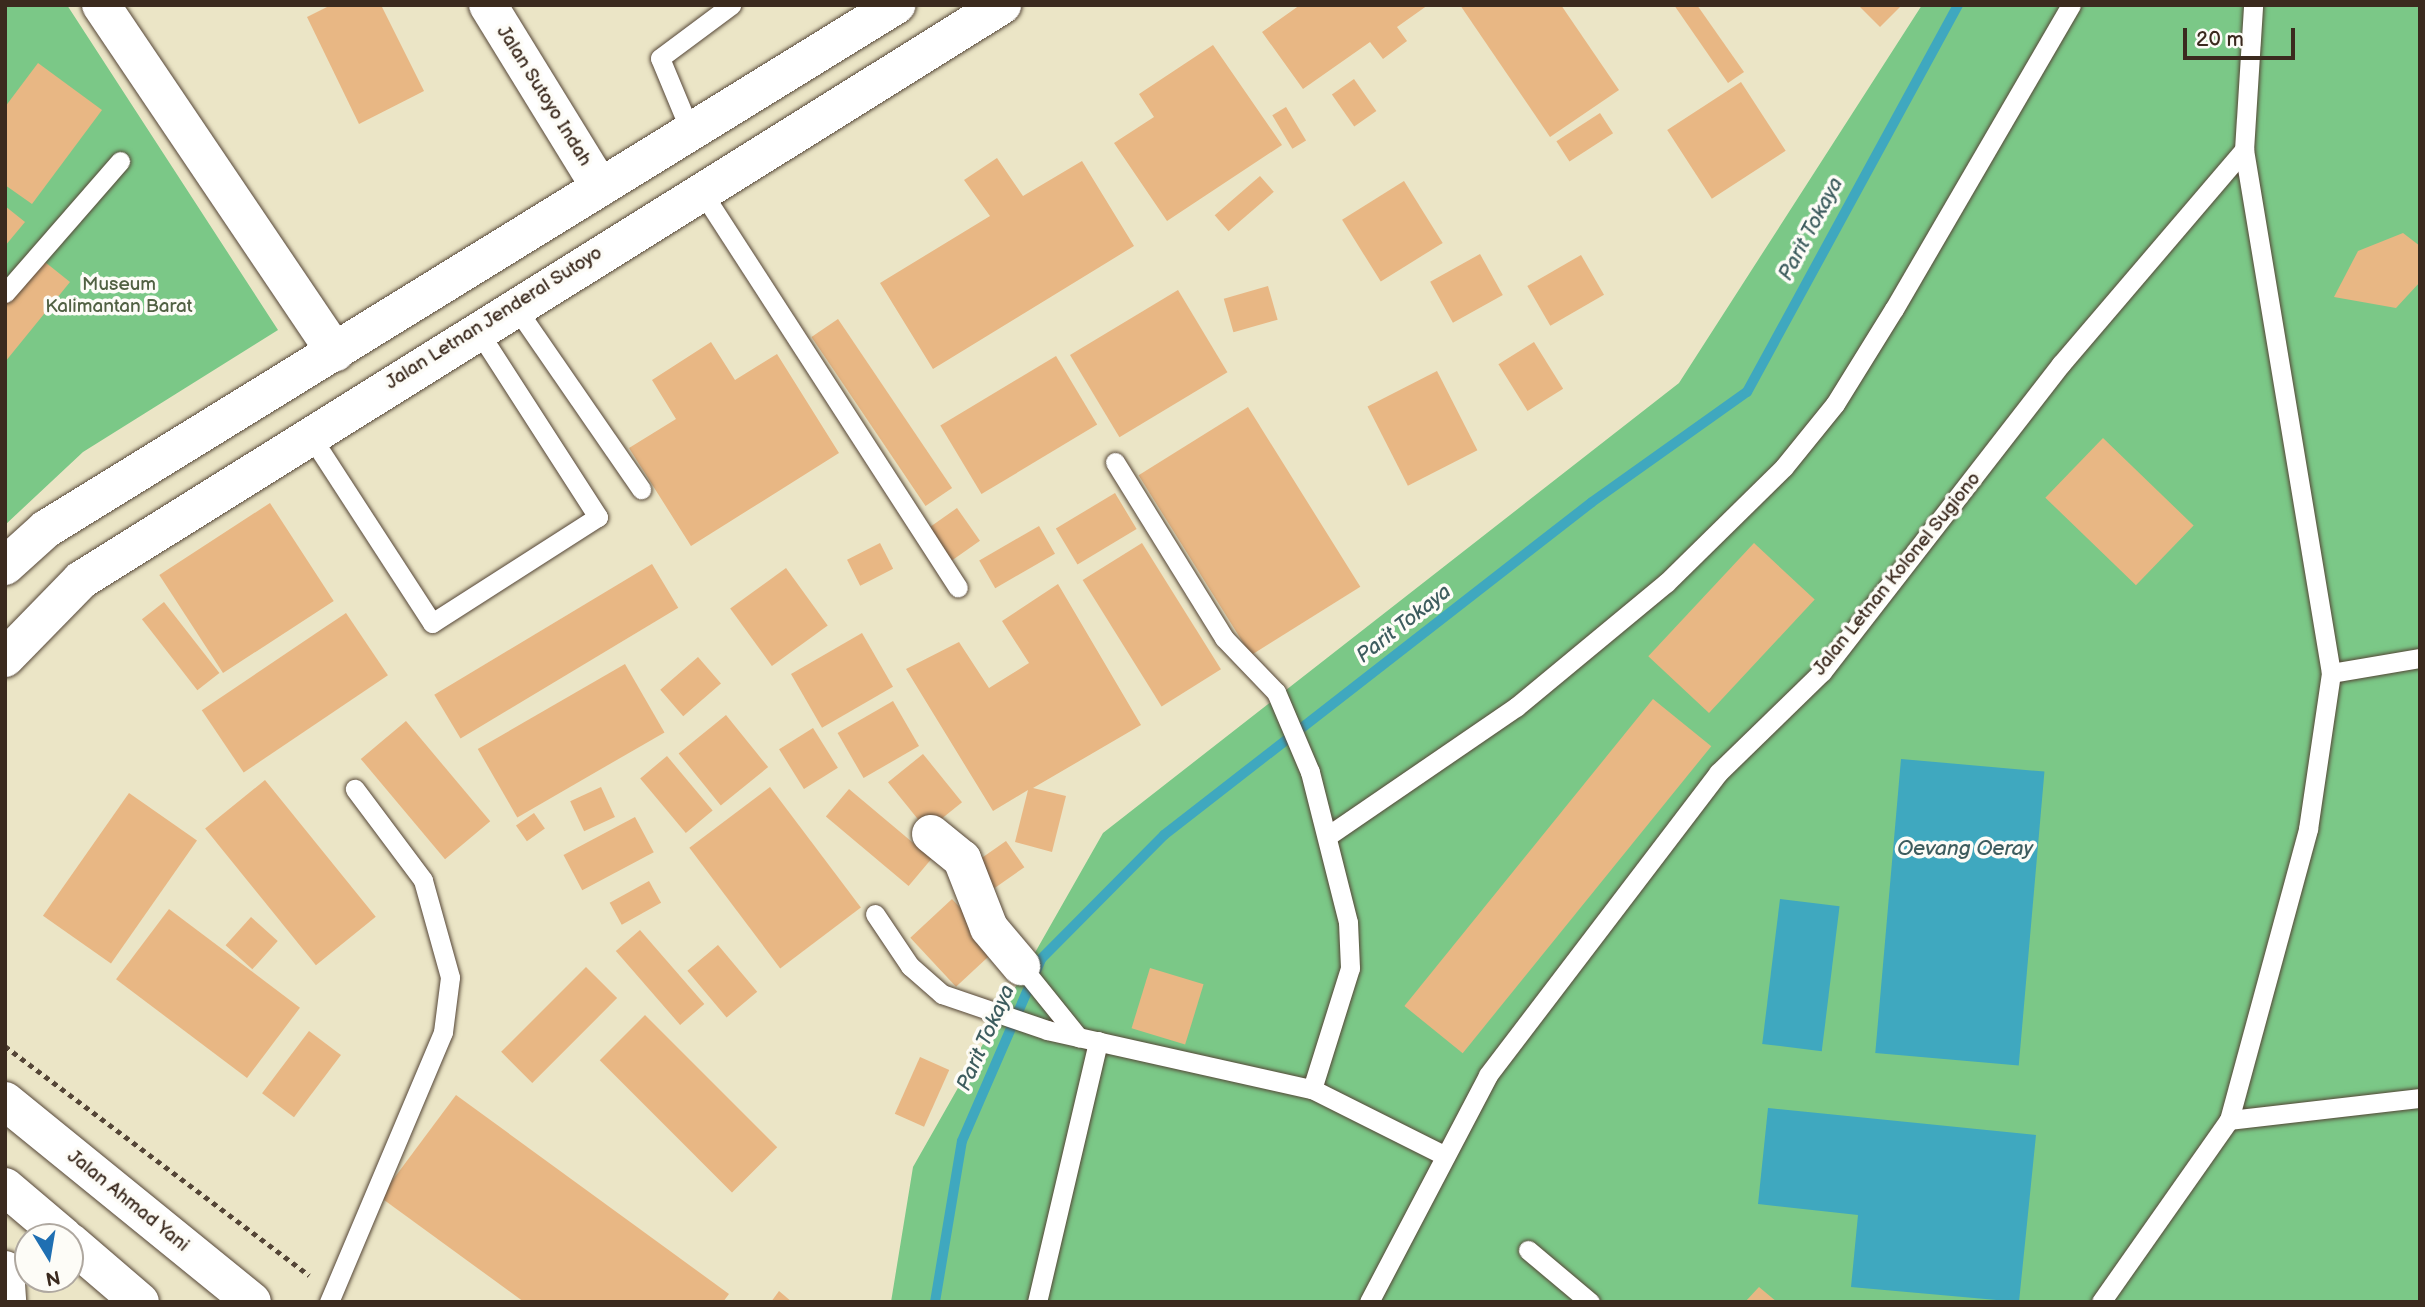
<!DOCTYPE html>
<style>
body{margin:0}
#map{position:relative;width:2425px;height:1307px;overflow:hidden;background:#ebe5c6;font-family:"Balsamiq Sans",sans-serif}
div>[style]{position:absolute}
.green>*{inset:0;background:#7bc887}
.water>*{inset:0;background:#3fa8bf;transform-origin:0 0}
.stream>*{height:10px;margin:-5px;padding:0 5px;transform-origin:5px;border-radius:5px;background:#3fa8bf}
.building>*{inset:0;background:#e8b784;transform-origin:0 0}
.path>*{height:4.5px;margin-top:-2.25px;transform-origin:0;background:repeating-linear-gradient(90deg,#554637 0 5px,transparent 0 10px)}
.roads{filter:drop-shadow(0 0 2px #554637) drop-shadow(0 0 2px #554637)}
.lane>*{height:19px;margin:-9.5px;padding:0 9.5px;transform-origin:9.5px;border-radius:9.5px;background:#fff}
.street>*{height:38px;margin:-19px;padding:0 19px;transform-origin:19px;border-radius:19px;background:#fff}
.secondary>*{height:38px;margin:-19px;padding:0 19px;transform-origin:19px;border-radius:19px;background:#fff}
.highway>*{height:38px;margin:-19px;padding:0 19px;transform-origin:19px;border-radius:19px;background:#fff}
span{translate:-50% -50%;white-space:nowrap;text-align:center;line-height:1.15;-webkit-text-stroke:7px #fdfcf7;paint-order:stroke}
.street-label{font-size:19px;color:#3b2a1e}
.park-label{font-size:19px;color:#516143}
.water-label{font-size:21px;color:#3d5c5e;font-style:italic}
.frame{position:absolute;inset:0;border:7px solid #3b2a1e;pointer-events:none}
.north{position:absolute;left:14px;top:1223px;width:70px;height:70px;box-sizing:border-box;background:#fdfcf7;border:2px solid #afa8a0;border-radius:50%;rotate:169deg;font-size:19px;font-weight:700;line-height:28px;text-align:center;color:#3b2a1e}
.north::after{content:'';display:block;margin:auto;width:24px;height:32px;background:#1f6fb2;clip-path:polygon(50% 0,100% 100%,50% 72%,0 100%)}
.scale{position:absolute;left:2183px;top:28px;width:112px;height:32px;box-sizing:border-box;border:4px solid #3b2a1e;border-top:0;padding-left:9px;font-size:21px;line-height:24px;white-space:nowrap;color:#3b2a1e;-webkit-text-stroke:5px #fdfcf7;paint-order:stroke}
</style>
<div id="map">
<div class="green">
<div style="clip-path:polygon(5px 5px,67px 5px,278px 330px,83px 452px,5px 525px)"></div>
<div style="clip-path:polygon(1922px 5px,2420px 5px,2420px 1302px,891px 1302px,913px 1167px,1103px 833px,1679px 383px)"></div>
</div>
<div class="water">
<div style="left:1901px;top:759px;width:144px;height:295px;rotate:5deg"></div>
<div style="left:1780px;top:899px;width:60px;height:146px;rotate:7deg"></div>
<div style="clip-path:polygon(1768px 1108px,2036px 1135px,2019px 1302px,1851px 1287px,1858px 1215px,1758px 1204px)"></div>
</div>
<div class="stream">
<div style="left:935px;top:1302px;width:163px;rotate:-80.5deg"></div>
<div style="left:962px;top:1141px;width:198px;rotate:-66.5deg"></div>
<div style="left:1041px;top:959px;width:175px;rotate:-45.2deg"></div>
<div style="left:1164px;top:835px;width:542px;rotate:-37.88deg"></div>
<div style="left:1592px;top:502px;width:190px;rotate:-35.4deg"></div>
<div style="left:1747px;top:392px;width:441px;rotate:-61.4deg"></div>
</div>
<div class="building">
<div style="clip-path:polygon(331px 5px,381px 5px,424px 91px,359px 124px,307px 17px)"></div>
<div style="clip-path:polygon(1300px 5px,1428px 5px,1397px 27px,1407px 41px,1383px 59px,1370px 42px,1303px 89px,1262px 32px)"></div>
<div style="clip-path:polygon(1460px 5px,1561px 5px,1619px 90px,1550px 137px)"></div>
<div style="clip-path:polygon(1674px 5px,1697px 5px,1744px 72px,1728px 83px)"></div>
<div style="clip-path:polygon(1858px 5px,1902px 5px,1880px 27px)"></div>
<div style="clip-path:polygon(1213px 45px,1282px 145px,1167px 221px,1114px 143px,1154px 117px,1139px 94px)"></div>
<div style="clip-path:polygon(38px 63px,102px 110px,32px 204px,5px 185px,5px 107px)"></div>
<div style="left:1354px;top:79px;width:39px;height:27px;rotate:55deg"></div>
<div style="left:1741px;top:82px;width:82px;height:88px;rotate:57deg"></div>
<div style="left:1286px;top:107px;width:39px;height:16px;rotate:59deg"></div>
<div style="left:1600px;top:113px;width:24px;height:52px;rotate:57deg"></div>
<div style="clip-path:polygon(997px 158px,1023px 196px,1082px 161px,1134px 246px,933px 369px,880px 283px,990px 216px,964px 180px)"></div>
<div style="left:1260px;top:176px;width:21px;height:60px;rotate:49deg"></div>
<div style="left:1404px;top:181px;width:73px;height:73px;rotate:58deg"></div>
<div style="clip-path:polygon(5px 206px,25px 222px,5px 246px)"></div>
<div style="clip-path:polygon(2403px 233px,2420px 246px,2420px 282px,2396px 308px,2334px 297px,2358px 251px)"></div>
<div style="left:1480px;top:254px;width:47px;height:57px;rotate:61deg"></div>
<div style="left:1581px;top:255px;width:46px;height:62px;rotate:60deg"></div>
<div style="clip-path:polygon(40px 258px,70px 282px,5px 362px,5px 301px)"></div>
<div style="left:1268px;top:286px;width:35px;height:46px;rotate:74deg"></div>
<div style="left:1178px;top:290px;width:96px;height:126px;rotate:59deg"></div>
<div style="left:838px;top:319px;width:204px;height:32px;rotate:56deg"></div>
<div style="clip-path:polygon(711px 342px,735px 380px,777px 354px,839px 453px,691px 546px,629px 448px,676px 419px,652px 380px)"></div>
<div style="left:1534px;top:342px;width:55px;height:42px;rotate:58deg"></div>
<div style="left:1056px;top:356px;width:80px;height:135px;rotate:59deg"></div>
<div style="left:1437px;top:371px;width:89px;height:78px;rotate:63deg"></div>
<div style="left:1248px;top:407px;width:212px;height:129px;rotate:58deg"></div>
<div style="left:2103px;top:438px;width:126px;height:83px;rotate:44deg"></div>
<div style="left:1115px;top:493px;width:42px;height:69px;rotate:59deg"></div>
<div style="left:270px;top:503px;width:117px;height:132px;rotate:57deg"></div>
<div style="left:957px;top:508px;width:40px;height:36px;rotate:55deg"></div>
<div style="left:1039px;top:526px;width:32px;height:69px;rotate:60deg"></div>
<div style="left:880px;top:543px;width:29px;height:37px;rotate:63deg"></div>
<div style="left:1142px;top:543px;width:149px;height:70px;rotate:58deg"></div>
<div style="left:1754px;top:543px;width:83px;height:155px;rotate:43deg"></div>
<div style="left:652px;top:564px;width:51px;height:254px;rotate:59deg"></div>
<div style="left:786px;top:568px;width:71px;height:69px;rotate:54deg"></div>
<div style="clip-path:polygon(1058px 584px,1141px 725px,1033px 788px,1066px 796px,1052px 852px,1015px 842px,1028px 790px,993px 811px,906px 669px,959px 642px,989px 688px,1029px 663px,1002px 621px)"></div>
<div style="left:164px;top:602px;width:90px;height:28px;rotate:52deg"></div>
<div style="left:346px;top:613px;width:75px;height:174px;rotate:56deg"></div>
<div style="left:862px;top:633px;width:62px;height:82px;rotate:60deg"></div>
<div style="left:698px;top:657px;width:35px;height:50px;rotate:49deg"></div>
<div style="left:625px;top:664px;width:79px;height:170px;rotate:60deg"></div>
<div style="left:1653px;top:699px;width:75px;height:395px;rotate:39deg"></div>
<div style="left:893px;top:701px;width:52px;height:64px;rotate:60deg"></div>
<div style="left:726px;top:715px;width:67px;height:61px;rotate:51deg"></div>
<div style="left:406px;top:721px;width:131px;height:59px;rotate:50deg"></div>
<div style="left:813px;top:728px;width:47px;height:40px;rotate:58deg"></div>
<div style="left:923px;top:754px;width:62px;height:45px;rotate:51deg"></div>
<div style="left:667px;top:756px;width:71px;height:35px;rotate:50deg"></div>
<div style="left:265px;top:780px;width:176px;height:77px;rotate:51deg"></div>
<div style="left:601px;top:787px;width:33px;height:34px;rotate:65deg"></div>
<div style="left:770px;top:787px;width:151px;height:101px;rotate:53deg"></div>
<div style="left:849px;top:789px;width:108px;height:36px;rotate:40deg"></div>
<div style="left:129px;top:793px;width:83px;height:150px;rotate:35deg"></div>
<div style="left:534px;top:813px;width:19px;height:22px;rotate:55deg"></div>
<div style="left:635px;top:817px;width:40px;height:81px;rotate:62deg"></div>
<div style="left:1006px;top:841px;width:32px;height:45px;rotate:55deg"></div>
<div style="left:649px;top:881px;width:25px;height:45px;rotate:61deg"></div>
<div style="left:952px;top:899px;width:67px;height:57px;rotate:47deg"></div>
<div style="left:169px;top:909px;width:164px;height:88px;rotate:37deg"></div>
<div style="left:251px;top:917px;width:36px;height:38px;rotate:42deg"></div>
<div style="left:640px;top:930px;width:98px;height:32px;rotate:49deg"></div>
<div style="left:718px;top:945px;width:61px;height:40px;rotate:50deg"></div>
<div style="left:586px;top:967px;width:44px;height:120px;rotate:45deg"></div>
<div style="left:1150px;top:968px;width:56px;height:63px;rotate:17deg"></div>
<div style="left:645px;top:1015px;width:187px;height:64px;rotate:45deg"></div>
<div style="left:309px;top:1031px;width:40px;height:78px;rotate:37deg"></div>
<div style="left:920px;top:1057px;width:32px;height:62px;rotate:24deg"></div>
<div style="clip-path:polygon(456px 1095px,729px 1294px,723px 1302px,524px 1302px,380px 1197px)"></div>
<div style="clip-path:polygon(1759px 1287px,1777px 1302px,1745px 1302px)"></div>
<div style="clip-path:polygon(779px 1291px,792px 1302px,771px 1302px)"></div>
</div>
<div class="path">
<div style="left:5px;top:1046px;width:381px;rotate:37deg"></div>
</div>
<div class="roads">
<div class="lane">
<div style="left:692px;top:135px;width:83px;rotate:-112.6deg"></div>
<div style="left:660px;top:58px;width:89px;rotate:-36.7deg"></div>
<div style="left:702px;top:192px;width:471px;rotate:57.1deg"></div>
<div style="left:5px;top:293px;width:175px;rotate:-48.9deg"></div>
<div style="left:514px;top:305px;width:224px;rotate:55.4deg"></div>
<div style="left:310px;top:435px;width:224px;rotate:57deg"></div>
<div style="left:432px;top:623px;width:197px;rotate:-32.6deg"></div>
<div style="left:598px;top:517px;width:224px;rotate:-122.8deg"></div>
<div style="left:1115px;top:462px;width:207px;rotate:58.2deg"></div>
<div style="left:1224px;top:638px;width:75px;rotate:46.1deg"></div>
<div style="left:1276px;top:692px;width:87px;rotate:67deg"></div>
<div style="left:1310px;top:772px;width:155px;rotate:75.8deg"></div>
<div style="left:1348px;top:922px;width:46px;rotate:87.5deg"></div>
<div style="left:1350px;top:968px;width:127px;rotate:107.4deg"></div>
<div style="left:2331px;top:673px;width:90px;rotate:-9.6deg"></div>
<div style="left:1329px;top:835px;width:227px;rotate:-34.4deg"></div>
<div style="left:1516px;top:707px;width:195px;rotate:-39.6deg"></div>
<div style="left:1666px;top:583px;width:165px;rotate:-44.5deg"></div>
<div style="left:1784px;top:467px;width:81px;rotate:-51deg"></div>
<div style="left:1835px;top:404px;width:112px;rotate:-58.2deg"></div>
<div style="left:1894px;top:309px;width:352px;rotate:-59.8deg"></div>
<div style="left:875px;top:914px;width:63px;rotate:56.1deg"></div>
<div style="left:910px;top:966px;width:43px;rotate:41.2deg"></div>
<div style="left:942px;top:994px;width:111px;rotate:18.9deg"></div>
<div style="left:1047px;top:1030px;width:271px;rotate:12.6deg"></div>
<div style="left:1312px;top:1089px;width:145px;rotate:26.6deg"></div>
<div style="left:1021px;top:966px;width:92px;rotate:51.1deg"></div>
<div style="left:2229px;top:1120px;width:302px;rotate:-74.8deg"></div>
<div style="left:2308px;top:829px;width:158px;rotate:-81.6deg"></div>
<div style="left:2331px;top:673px;width:530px;rotate:-99.44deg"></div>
<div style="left:2244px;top:150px;width:145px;rotate:-86.4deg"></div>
<div style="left:1528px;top:1250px;width:81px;rotate:40deg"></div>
<div style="left:329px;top:1302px;width:293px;rotate:-67.1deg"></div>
<div style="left:443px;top:1032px;width:55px;rotate:-82.7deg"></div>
<div style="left:450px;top:977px;width:101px;rotate:-105.6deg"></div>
<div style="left:423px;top:880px;width:114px;rotate:-126.8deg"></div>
<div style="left:1037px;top:1302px;width:268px;rotate:-76.8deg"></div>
<div style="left:1369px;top:1302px;width:256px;rotate:-62.3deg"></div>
<div style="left:1488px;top:1075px;width:380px;rotate:-52.7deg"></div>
<div style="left:1718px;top:773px;width:145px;rotate:-44.2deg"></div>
<div style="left:1822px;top:672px;width:390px;rotate:-52.2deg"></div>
<div style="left:2061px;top:364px;width:282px;rotate:-49.5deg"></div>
<div style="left:2101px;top:1302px;width:223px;rotate:-54.9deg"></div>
<div style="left:2229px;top:1120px;width:192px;rotate:-6.6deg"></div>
</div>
<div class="street">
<div style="left:101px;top:5px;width:419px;rotate:56deg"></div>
<div style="left:488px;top:5px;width:214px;rotate:58.4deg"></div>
<div style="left:931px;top:834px;width:40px;rotate:39deg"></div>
<div style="left:962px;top:859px;width:74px;rotate:68.6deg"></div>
<div style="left:989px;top:928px;width:50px;rotate:49.9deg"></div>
</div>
<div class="secondary">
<div style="left:5px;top:566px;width:55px;rotate:-42.1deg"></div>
<div style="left:46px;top:529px;width:999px;rotate:-31.65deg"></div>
<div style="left:5px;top:658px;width:109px;rotate:-45.7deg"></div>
<div style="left:81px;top:580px;width:1086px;rotate:-31.98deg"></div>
</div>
<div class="highway">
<div style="left:5px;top:1101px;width:318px;rotate:39.1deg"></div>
<div style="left:5px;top:1187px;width:77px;rotate:40.3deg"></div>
<div style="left:70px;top:1242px;width:92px;rotate:40.6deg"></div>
<div style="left:5px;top:1270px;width:32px;rotate:86deg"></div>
</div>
</div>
<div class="street-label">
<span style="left:544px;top:96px;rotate:58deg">Jalan Sutoyo Indah</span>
<span style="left:494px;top:318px;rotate:-32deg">Jalan Letnan Jenderal Sutoyo</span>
<span style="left:1897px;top:574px;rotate:-51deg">Jalan Letnan Kolonel Sugiono</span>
<span style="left:128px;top:1201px;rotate:39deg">Jalan Ahmad Yani</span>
</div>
<div class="park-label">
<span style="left:119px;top:296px">Museum<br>Kalimantan Barat</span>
</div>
<div class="water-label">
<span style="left:1811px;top:229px;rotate:-62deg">Parit Tokaya</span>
<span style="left:1404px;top:624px;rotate:-38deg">Parit Tokaya</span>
<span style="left:1965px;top:849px">Oevang Oeray</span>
<span style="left:986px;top:1038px;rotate:-66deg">Parit Tokaya</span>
</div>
<div class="frame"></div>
<div class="north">N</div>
<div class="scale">20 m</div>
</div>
